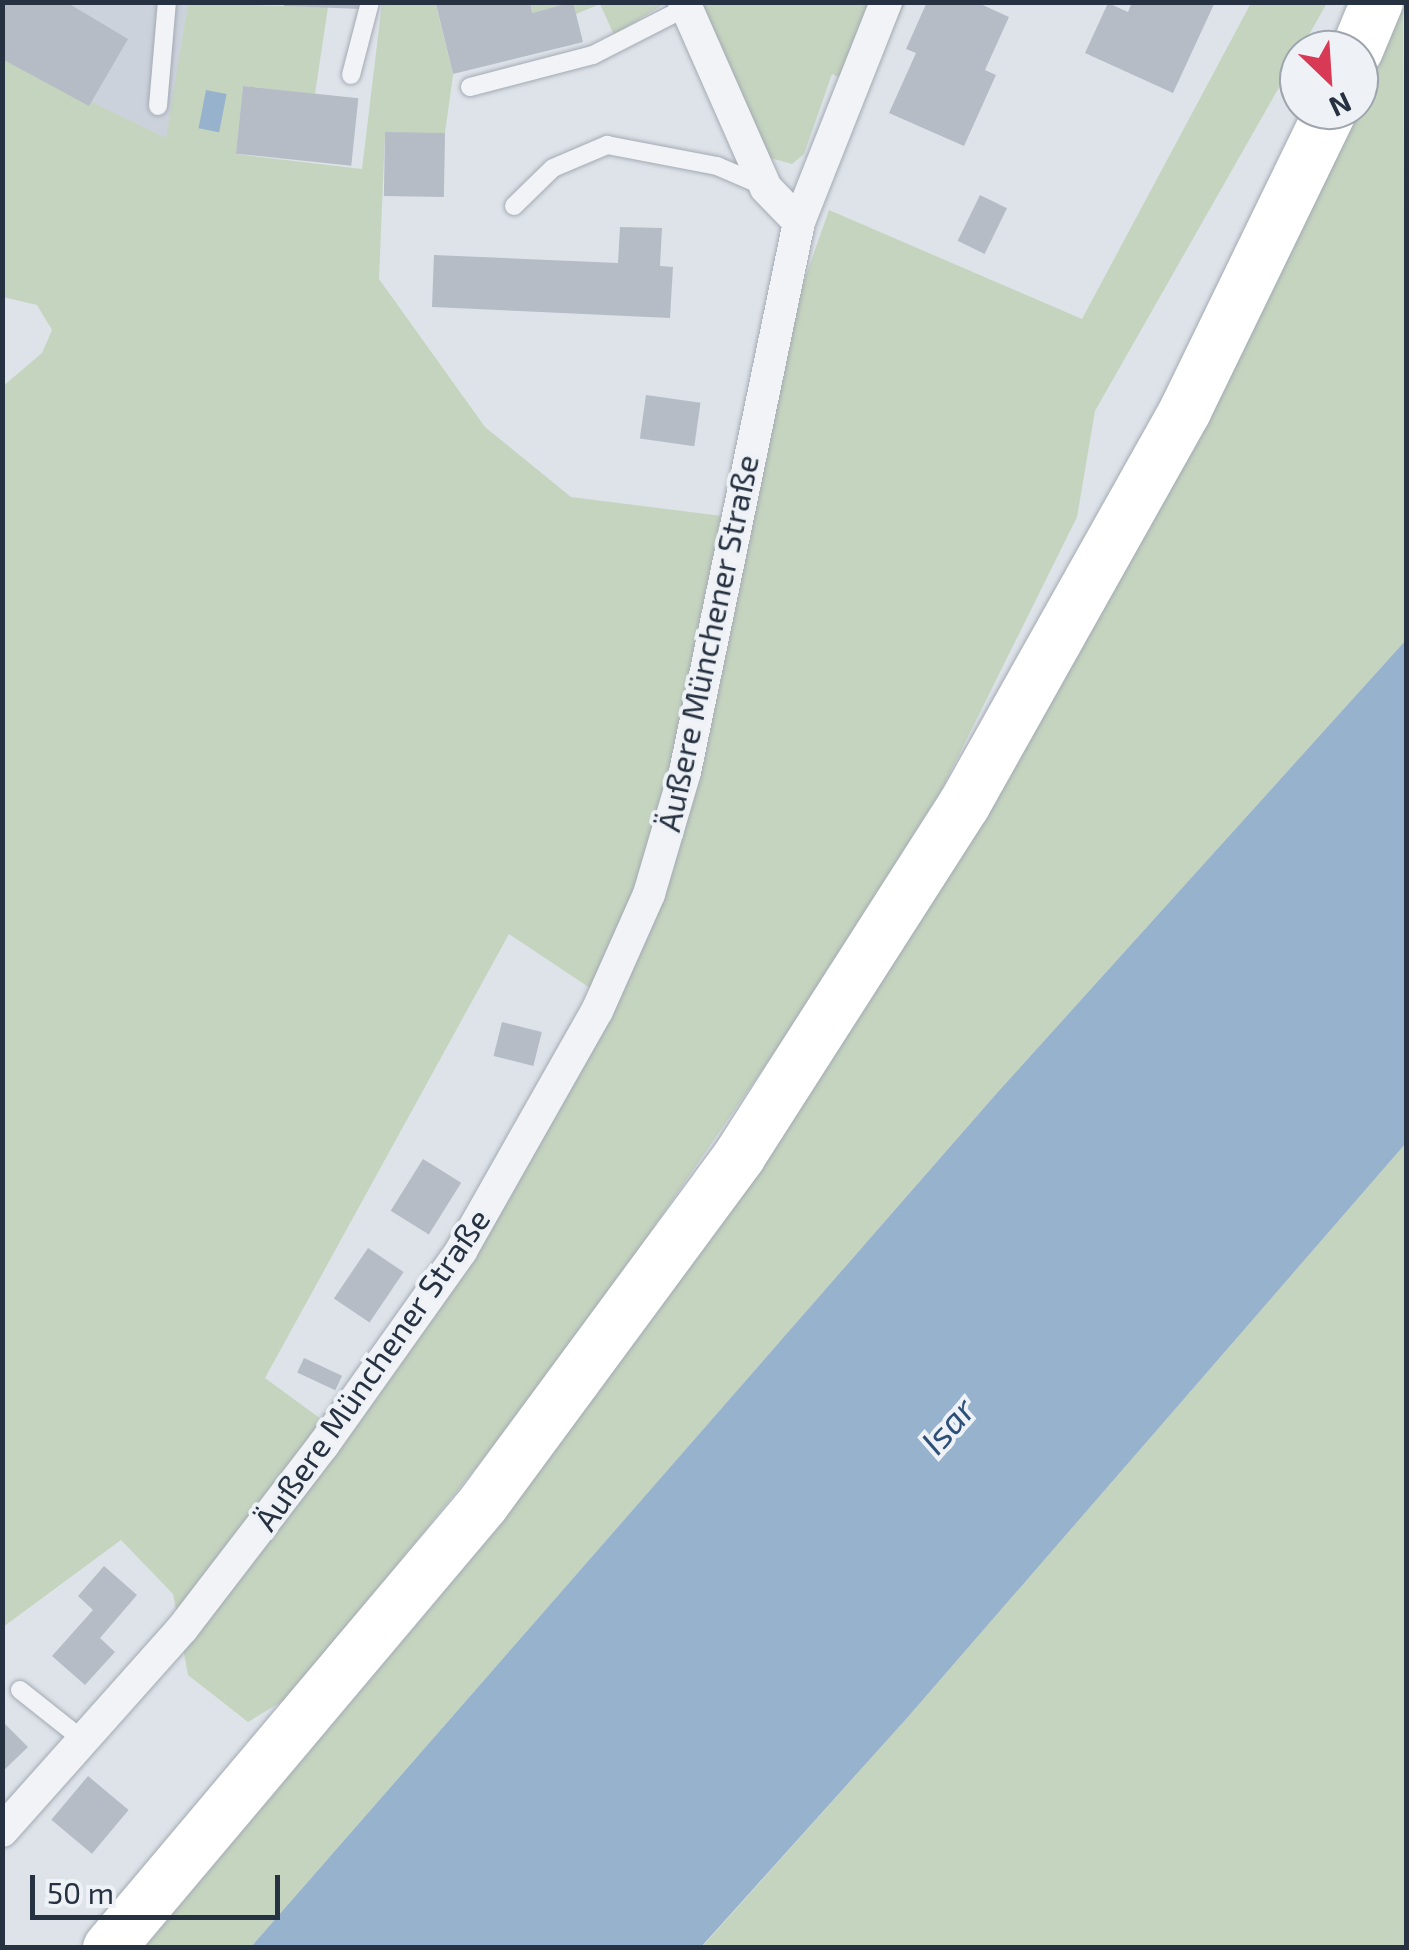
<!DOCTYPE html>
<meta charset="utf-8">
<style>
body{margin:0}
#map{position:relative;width:1409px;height:1950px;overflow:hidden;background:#dee3e9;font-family:"Exo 2",sans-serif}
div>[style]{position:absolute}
.built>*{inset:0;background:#ccd2db}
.green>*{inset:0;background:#c5d4bf}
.water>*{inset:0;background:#96b2cc;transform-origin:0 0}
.building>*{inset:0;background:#b5bcc6;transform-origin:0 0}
.roads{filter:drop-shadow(0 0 2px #a3aab3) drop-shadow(0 0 2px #a3aab3)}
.service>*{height:18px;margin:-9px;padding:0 9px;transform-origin:9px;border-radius:9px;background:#f1f3f7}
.minor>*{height:32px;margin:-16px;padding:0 16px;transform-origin:16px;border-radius:16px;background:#f1f3f7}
.primary>*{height:52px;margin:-26px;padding:0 26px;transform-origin:26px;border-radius:26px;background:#fff}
span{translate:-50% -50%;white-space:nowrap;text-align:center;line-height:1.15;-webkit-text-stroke:8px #eef2f6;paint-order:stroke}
.street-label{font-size:32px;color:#263141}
.water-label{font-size:35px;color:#2d5078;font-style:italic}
.frame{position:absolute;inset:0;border:5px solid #263141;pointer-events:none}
.north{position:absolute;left:1279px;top:30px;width:100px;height:100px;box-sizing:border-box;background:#eef2f6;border:2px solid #9ea5ae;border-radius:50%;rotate:155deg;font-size:28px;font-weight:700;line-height:40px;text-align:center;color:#263141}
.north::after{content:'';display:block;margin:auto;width:35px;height:45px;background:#d83955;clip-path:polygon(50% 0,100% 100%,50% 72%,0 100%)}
.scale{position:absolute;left:30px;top:1875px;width:250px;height:45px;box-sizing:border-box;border:5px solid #263141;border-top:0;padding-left:12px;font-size:30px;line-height:35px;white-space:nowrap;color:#263141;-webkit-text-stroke:8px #eef2f6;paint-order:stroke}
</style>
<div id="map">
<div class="built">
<div style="clip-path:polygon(3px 3px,188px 3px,167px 139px,3px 59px)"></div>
</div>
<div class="green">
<div style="clip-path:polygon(667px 2px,614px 35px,600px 4px,576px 14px,572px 3px,532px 13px,530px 3px)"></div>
<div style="clip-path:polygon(evenodd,188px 3px,328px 7px,315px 94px,243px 86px,236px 154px,362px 169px,382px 3px,444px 3px,436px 5px,453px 75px,445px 133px,385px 133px,379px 279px,485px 427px,571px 497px,722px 516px,829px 210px,1082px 319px,1251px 3px,1327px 3px,1095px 411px,1077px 517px,942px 789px,805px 1008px,555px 1370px,291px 1696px,248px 1722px,188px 1675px,173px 1594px,121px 1540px,3px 1627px,2px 387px,42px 353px,52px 330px,37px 305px,3px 297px,3px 59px,166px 138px,188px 3px,509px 934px,593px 990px,443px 1258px,390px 1337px,321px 1419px,265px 1378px,509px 934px)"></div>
<div style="clip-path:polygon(697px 3px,905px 3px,864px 89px,832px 74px,804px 154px,792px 164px,767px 157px)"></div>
<div style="clip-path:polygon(1403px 3px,1406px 640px,997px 1093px,251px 1947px,144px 1948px,502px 1523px,758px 1169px,1359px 110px)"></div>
<div style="clip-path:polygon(1406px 1143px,1406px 1947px,701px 1948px,907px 1718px)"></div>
</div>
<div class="water">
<div style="left:206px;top:90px;width:21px;height:39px;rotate:11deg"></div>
<div style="clip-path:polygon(1406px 640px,1406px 1143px,907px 1718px,701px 1947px,251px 1947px,997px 1093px)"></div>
</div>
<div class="building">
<div style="clip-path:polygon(2px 2px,66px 2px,128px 39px,89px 106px,2px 59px)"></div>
<div style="clip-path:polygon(284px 2px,362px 2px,362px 9px,284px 6px)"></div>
<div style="clip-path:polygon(530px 2px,532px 13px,573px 2px,583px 42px,453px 74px,436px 4px)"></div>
<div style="clip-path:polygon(927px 2px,976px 2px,1009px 17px,985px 70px,996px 75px,964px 146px,889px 113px,916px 53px,906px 49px)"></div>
<div style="clip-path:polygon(1132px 2px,1215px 2px,1173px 93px,1085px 53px,1108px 3px,1128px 12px)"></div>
<div style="left:243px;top:86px;width:116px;height:68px;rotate:6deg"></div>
<div style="left:385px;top:132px;width:60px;height:64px;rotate:1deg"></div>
<div style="left:980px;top:195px;width:30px;height:51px;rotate:26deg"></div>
<div style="clip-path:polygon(620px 227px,662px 228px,660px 266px,673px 267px,670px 318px,432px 307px,434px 255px,618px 263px)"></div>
<div style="left:646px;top:395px;width:55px;height:44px;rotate:8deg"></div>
<div style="left:502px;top:1022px;width:41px;height:35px;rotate:14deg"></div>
<div style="left:423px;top:1159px;width:45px;height:61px;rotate:32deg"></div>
<div style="left:368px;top:1248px;width:43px;height:61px;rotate:34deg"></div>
<div style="left:304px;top:1358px;width:42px;height:16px;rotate:25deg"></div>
<div style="clip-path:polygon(104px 1566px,137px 1595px,100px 1638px,115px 1652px,85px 1685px,52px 1656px,93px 1610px,78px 1596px)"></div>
<div style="clip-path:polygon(2px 1721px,28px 1747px,2px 1772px)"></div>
<div style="left:88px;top:1776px;width:53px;height:57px;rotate:40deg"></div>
</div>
<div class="roads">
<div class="service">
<div style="left:351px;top:75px;width:75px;rotate:-75.4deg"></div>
<div style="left:470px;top:87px;width:127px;rotate:-14.6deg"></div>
<div style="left:593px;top:55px;width:106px;rotate:-27.1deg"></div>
<div style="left:158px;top:106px;width:104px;rotate:-85.1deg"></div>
<div style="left:514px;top:206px;width:54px;rotate:-44.3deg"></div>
<div style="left:553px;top:168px;width:59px;rotate:-23.1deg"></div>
<div style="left:607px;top:145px;width:112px;rotate:10.8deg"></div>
<div style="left:717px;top:166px;width:53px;rotate:23.2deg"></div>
<div style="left:20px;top:1690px;width:80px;rotate:38.4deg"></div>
</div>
<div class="minor">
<div style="left:684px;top:2px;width:203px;rotate:66.2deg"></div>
<div style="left:766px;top:188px;width:47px;rotate:45.9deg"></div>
<div style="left:2px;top:1831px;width:271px;rotate:-48.3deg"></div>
<div style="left:182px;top:1629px;width:233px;rotate:-52.5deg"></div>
<div style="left:324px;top:1444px;width:237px;rotate:-54.6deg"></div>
<div style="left:461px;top:1251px;width:276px;rotate:-60.5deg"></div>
<div style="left:597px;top:1011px;width:128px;rotate:-66deg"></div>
<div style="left:649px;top:894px;width:127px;rotate:-73.6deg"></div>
<div style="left:685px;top:772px;width:562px;rotate:-78.29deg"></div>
<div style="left:799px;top:222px;width:237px;rotate:-68.4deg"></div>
</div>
<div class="primary">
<div style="left:1357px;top:50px;width:52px;rotate:-67.4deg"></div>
<div style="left:109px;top:1948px;width:581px;rotate:-49.89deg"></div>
<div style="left:483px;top:1504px;width:433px;rotate:-53.6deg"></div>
<div style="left:740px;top:1155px;width:416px;rotate:-57.4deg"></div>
<div style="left:964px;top:805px;width:452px;rotate:-60.7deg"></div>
<div style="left:1185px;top:411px;width:335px;rotate:-64.1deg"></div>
</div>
</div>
<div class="street-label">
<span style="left:707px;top:643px;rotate:-78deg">Äußere Münchener Straße</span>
<span style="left:371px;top:1369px;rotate:-55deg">Äußere Münchener Straße</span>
</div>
<div class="water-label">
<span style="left:947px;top:1425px;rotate:-49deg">Isar</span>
</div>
<div class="frame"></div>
<div class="north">N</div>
<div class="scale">50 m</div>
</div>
